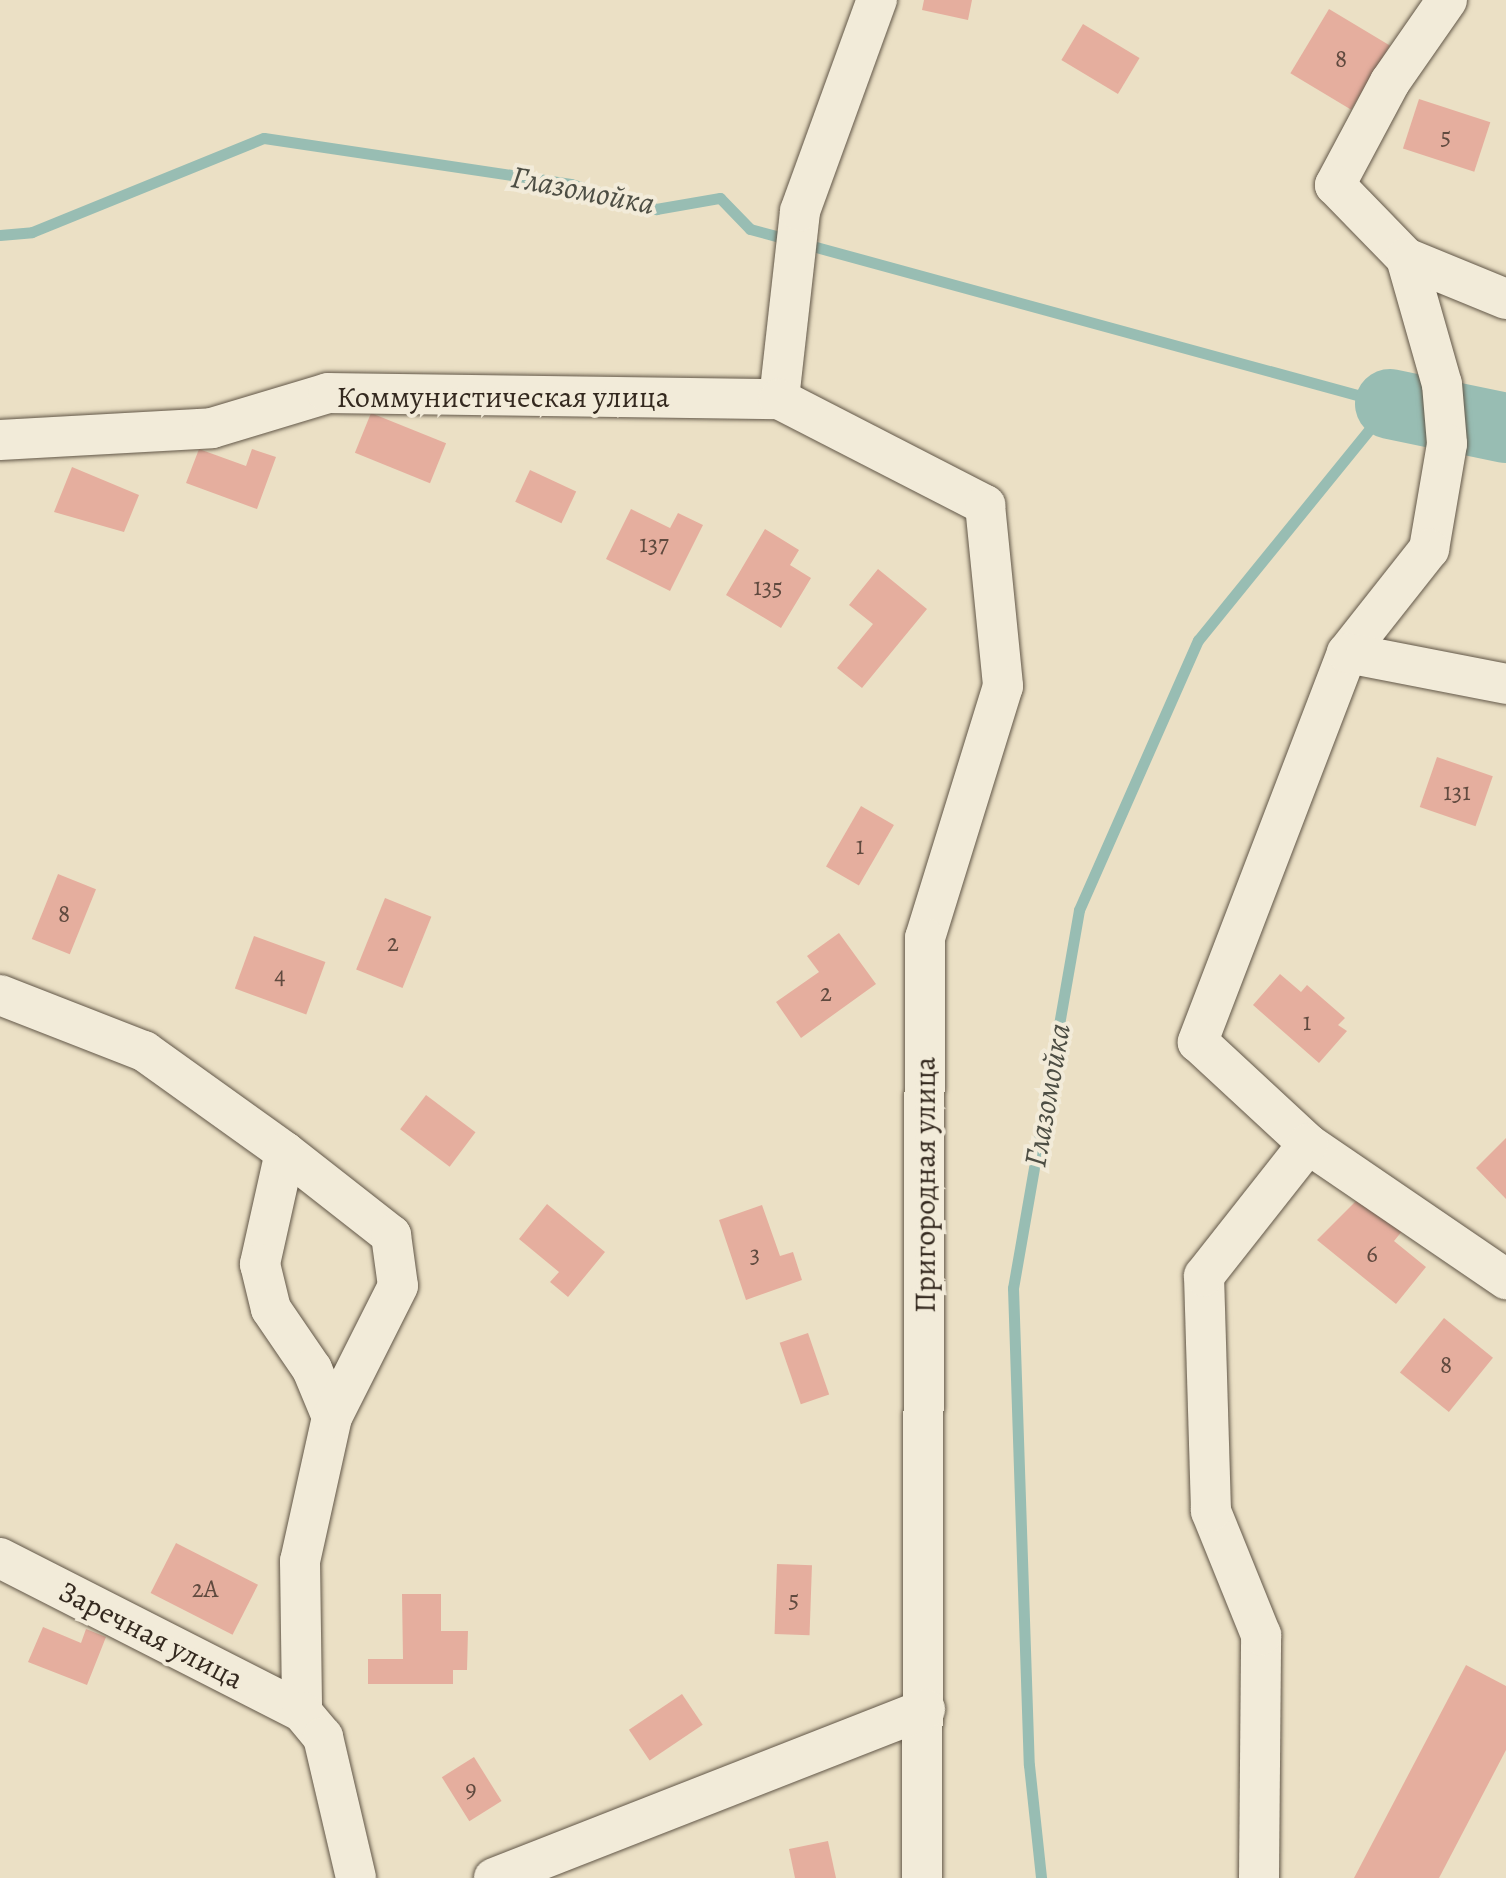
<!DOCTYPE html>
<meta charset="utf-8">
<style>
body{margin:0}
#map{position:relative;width:1506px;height:1878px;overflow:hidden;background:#ebe0c5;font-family:Alegreya,serif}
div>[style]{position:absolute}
.stream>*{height:11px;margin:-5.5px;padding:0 5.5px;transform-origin:5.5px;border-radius:5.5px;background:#98bdb3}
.river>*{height:70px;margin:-35px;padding:0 35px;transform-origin:35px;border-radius:35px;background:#98bdb3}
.building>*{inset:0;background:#e5ae9e;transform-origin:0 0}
.roads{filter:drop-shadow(0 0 2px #625748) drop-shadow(0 0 2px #625748)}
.minor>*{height:40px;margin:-20px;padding:0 20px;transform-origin:20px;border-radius:20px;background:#f2ebd9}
span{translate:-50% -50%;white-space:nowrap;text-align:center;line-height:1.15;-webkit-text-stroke:8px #f2ebd9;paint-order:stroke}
.number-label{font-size:25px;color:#604a3f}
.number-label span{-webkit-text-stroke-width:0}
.street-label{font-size:30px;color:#34291f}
.water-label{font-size:32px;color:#4d4e44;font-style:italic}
</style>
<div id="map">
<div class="stream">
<div style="left:0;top:235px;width:32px;rotate:-5deg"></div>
<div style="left:32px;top:232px;width:250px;rotate:-22.1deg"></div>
<div style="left:264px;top:138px;width:310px;rotate:8.5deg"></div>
<div style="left:571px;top:184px;width:89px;rotate:16.4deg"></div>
<div style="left:656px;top:209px;width:65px;rotate:-9.8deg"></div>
<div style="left:720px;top:198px;width:43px;rotate:45.9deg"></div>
<div style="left:750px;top:229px;width:38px;rotate:15deg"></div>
<div style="left:805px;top:244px;width:606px;rotate:15.3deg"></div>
<div style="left:1390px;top:404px;width:304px;rotate:129.1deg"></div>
<div style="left:1198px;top:640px;width:295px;rotate:113.8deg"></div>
<div style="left:1079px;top:910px;width:384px;rotate:99.9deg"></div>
<div style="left:1013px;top:1288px;width:477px;rotate:88.1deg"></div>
<div style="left:1029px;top:1765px;width:114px;rotate:83.9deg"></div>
</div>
<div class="river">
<div style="left:1390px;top:404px;width:118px;rotate:11.7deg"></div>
</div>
<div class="building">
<div style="clip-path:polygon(924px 0,972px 0,968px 20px,922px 10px)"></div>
<div style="left:1329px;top:9px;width:71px;height:75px;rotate:31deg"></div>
<div style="left:1083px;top:24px;width:66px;height:42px;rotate:31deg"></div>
<div style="left:1419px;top:99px;width:75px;height:52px;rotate:18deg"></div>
<div style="left:371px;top:413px;width:81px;height:43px;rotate:22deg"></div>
<div style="clip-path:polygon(199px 449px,246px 466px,252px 449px,276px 457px,257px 509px,186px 483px)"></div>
<div style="clip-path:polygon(72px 467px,139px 495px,124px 532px,54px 512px)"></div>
<div style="left:530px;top:470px;width:51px;height:35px;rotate:25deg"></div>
<div style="clip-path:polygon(631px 509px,670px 528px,678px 513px,703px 525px,670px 591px,606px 559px)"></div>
<div style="clip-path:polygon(765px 529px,799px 550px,790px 565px,811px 578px,781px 628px,726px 595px)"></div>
<div style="clip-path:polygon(878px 569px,927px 609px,862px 688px,837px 668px,873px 624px,849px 605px)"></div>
<div style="left:1437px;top:757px;width:59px;height:53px;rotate:19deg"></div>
<div style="left:861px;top:806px;width:38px;height:70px;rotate:30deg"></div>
<div style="left:58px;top:874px;width:41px;height:70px;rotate:22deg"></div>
<div style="left:385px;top:898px;width:50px;height:77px;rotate:22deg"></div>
<div style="clip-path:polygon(839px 933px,876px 984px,801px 1038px,776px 1002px,819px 972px,807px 956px)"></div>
<div style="left:254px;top:936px;width:76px;height:56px;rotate:20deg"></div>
<div style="clip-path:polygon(1280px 974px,1301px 992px,1307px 985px,1345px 1018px,1338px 1025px,1347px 1031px,1319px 1063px,1253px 1005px)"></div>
<div style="left:426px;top:1095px;width:62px;height:43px;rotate:37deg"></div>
<div style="clip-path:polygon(1506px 1138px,1506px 1199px,1476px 1168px)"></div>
<div style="clip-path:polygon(1361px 1196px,1403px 1230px,1394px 1241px,1426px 1267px,1396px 1304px,1317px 1240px)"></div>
<div style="clip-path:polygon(547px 1204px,605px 1252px,568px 1297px,550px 1282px,559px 1272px,519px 1239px)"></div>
<div style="clip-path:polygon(762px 1205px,780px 1256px,793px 1252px,802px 1280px,746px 1300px,719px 1220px)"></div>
<div style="left:1444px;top:1318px;width:63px;height:70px;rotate:39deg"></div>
<div style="left:808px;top:1333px;width:65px;height:30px;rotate:71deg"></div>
<div style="left:176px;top:1543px;width:92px;height:56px;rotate:27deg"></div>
<div style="left:777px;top:1564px;width:35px;height:70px;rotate:2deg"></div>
<div style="clip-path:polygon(402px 1594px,441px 1594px,441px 1631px,468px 1631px,467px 1670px,453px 1670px,453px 1684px,368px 1684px,368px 1659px,403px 1659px)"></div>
<div style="clip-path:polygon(43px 1627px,81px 1643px,86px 1629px,106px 1637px,87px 1685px,28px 1662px)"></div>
<div style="clip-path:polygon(1466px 1665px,1506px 1686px,1506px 1750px,1439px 1878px,1354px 1878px)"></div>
<div style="left:682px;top:1694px;width:37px;height:64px;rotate:56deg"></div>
<div style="left:474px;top:1757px;width:52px;height:38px;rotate:58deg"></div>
<div style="clip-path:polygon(828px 1841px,836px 1878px,795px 1878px,789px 1849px)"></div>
</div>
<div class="roads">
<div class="minor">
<div style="left:1447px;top:0;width:100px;rotate:124.8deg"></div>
<div style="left:1390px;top:82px;width:117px;rotate:118.1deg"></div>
<div style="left:1335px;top:185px;width:102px;rotate:45.8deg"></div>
<div style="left:1406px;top:258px;width:108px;rotate:22.3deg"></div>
<div style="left:1406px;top:258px;width:131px;rotate:74.1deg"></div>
<div style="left:1442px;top:384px;width:60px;rotate:85.2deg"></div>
<div style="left:1447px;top:444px;width:107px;rotate:99.7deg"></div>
<div style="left:1429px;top:549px;width:132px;rotate:128.3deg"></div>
<div style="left:1347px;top:653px;width:417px;rotate:111deg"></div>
<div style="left:1198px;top:1042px;width:150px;rotate:42.8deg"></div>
<div style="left:1308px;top:1144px;width:240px;rotate:34.3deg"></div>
<div style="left:779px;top:399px;width:189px;rotate:-83.6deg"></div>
<div style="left:800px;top:211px;width:225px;rotate:-70deg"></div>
<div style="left:0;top:440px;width:212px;rotate:-3.2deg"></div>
<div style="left:212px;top:428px;width:121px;rotate:-16.8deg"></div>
<div style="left:328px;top:393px;width:451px;rotate:0.8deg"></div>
<div style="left:779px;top:399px;width:232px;rotate:27.2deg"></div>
<div style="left:985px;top:505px;width:182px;rotate:84.3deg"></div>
<div style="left:1003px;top:686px;width:264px;rotate:107.2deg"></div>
<div style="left:925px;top:938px;width:940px;rotate:90.18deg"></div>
<div style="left:1347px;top:653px;width:162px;rotate:11deg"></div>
<div style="left:0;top:995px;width:155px;rotate:21.3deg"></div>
<div style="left:144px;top:1051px;width:173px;rotate:35.6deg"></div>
<div style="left:285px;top:1152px;width:115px;rotate:102.6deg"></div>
<div style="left:260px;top:1264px;width:46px;rotate:76.3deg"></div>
<div style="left:271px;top:1309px;width:73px;rotate:55.7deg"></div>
<div style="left:312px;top:1369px;width:52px;rotate:67.4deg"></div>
<div style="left:332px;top:1417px;width:148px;rotate:102.5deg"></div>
<div style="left:300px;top:1561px;width:151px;rotate:89.2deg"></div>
<div style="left:285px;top:1152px;width:135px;rotate:38.1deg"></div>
<div style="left:391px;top:1235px;width:51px;rotate:82.2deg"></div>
<div style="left:398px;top:1286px;width:147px;rotate:116.7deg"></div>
<div style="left:0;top:1558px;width:339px;rotate:27deg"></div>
<div style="left:302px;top:1712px;width:33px;rotate:50deg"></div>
<div style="left:323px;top:1737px;width:145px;rotate:76.8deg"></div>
<div style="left:494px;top:1878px;width:463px;rotate:-21.4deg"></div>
<div style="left:1259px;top:1878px;width:243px;rotate:-89.5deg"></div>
<div style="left:1261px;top:1635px;width:134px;rotate:-112deg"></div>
<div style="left:1211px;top:1511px;width:235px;rotate:-91.7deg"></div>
<div style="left:1204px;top:1276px;width:168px;rotate:-51.8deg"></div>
</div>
</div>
<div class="number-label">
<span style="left:1341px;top:59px">8</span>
<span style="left:1446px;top:136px">5</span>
<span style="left:654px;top:544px">137</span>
<span style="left:768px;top:587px">135</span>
<span style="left:1457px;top:792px">131</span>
<span style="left:860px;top:846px">1</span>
<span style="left:64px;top:914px">8</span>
<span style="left:393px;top:943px">2</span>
<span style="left:280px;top:976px">4</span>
<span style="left:826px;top:993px">2</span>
<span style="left:1307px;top:1022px">1</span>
<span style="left:755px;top:1254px">3</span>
<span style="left:1372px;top:1254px">6</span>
<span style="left:1446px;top:1365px">8</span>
<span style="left:205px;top:1589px">2А</span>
<span style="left:794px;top:1599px">5</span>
<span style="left:471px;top:1789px">9</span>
</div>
<div class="street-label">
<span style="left:503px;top:397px">Коммунистическая улица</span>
<span style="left:925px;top:1185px;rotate:-90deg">Пригородная улица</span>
<span style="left:151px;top:1635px;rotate:27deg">Заречная улица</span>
</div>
<div class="water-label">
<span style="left:583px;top:190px;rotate:11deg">Глазомойка</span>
<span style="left:1047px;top:1095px;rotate:-80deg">Глазомойка</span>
</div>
</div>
